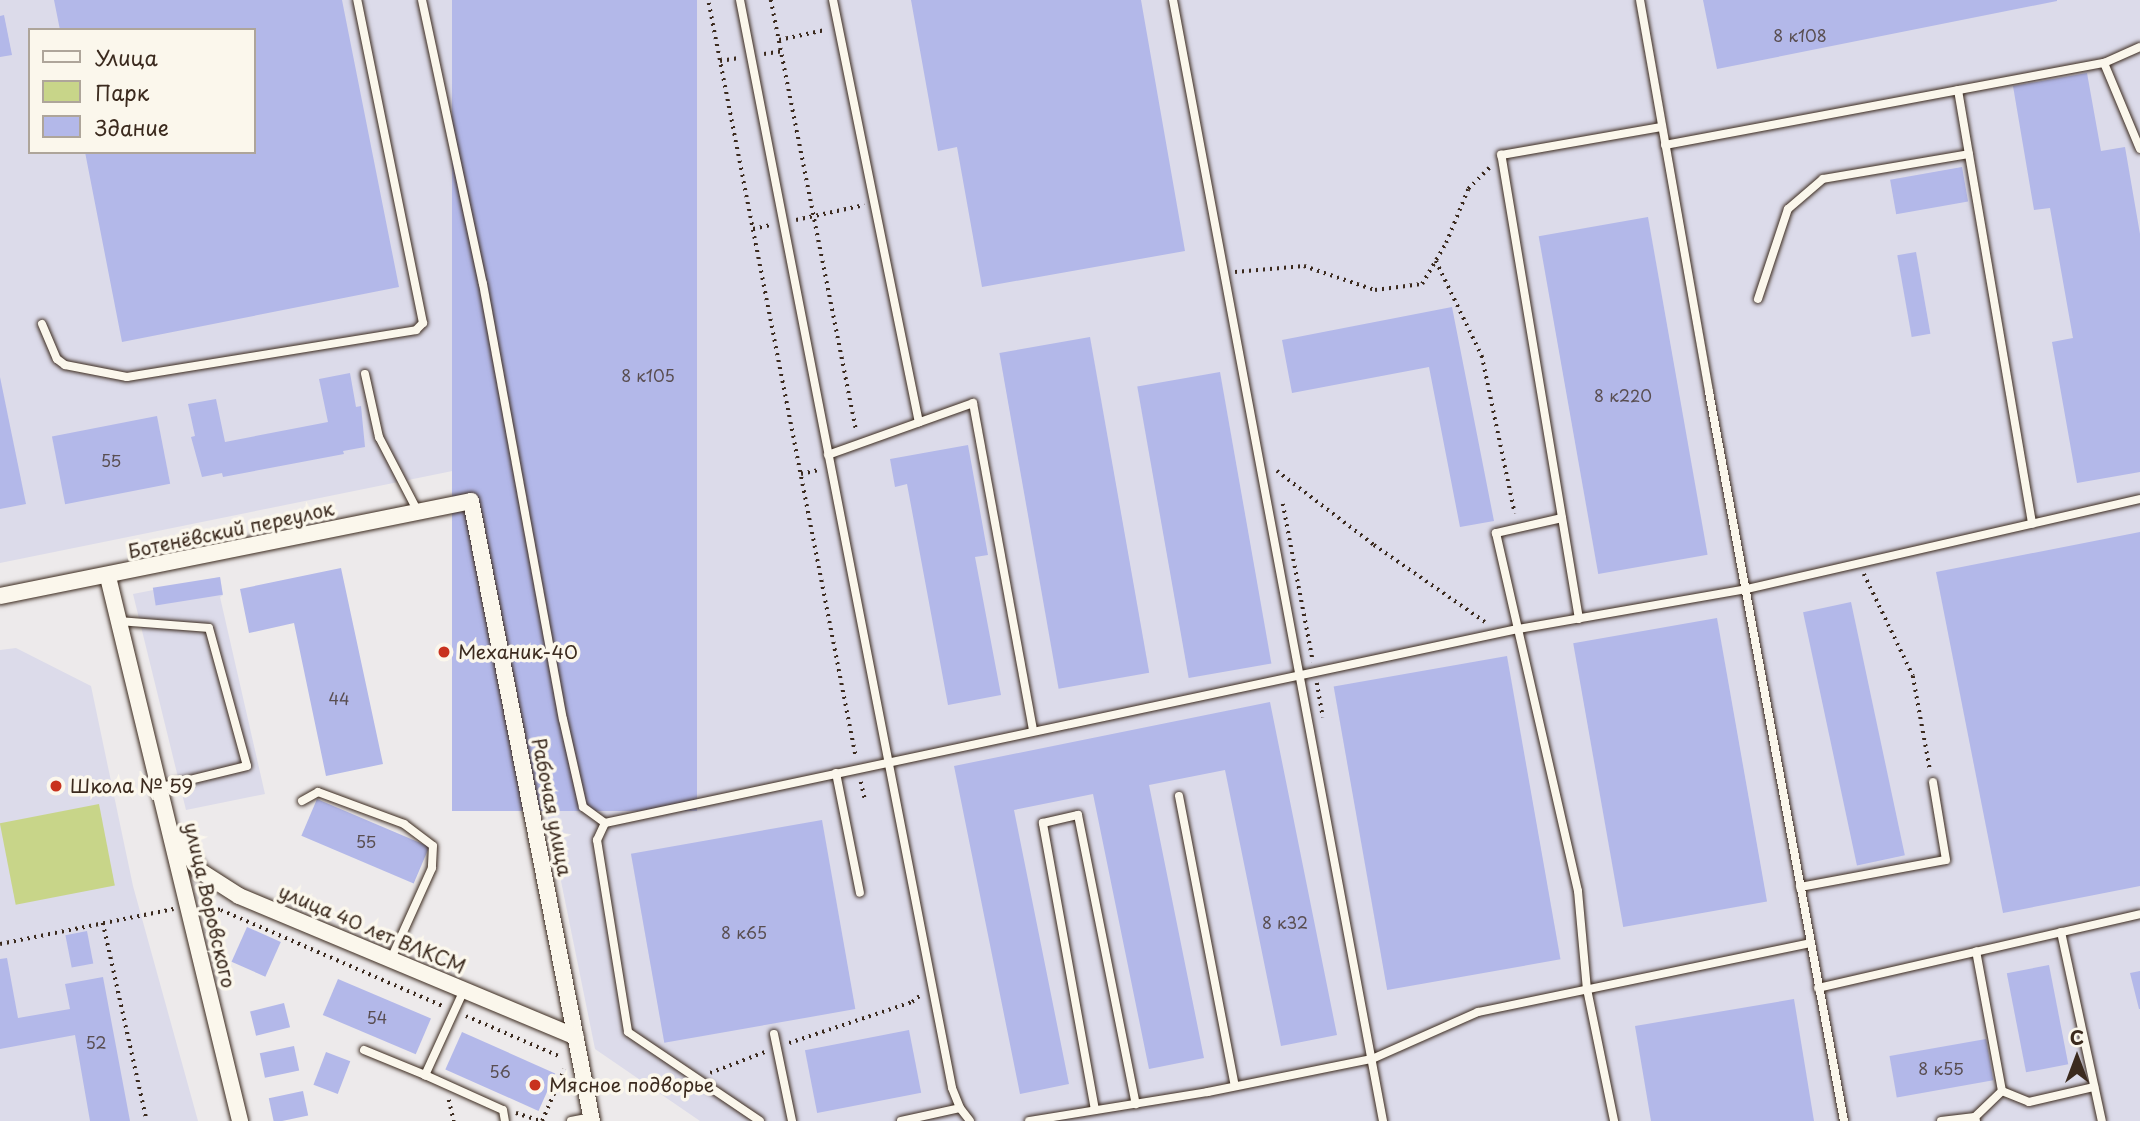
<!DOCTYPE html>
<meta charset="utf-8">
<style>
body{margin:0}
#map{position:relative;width:2140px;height:1121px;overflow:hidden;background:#edeaeb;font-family:"Playpen Sans",sans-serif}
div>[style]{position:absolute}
.built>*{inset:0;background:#dcdbea}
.green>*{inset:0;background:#c8d589;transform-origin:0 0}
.building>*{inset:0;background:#b3b8e9;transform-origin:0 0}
.path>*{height:3.5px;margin-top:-1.75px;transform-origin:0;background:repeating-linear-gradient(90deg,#3b2a1e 0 2px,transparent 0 7px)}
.roads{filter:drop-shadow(0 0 2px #3b2a1e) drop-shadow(0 0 2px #3b2a1e)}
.service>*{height:8px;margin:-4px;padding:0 4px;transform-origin:4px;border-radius:4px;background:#fbf7ec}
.minor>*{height:16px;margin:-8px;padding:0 8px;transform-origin:8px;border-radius:8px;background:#fbf7ec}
.dots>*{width:19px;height:19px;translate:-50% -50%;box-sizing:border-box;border:4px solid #fbf7ec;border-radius:50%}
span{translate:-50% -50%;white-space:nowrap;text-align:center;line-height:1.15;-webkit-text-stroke:7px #fbf7ec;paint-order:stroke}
.number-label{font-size:16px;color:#594e51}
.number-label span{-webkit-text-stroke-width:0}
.street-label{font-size:19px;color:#3b2a1e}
.poi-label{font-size:19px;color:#3b2a1e}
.left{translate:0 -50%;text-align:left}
.legend{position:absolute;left:28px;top:28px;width:228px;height:126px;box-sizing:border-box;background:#fbf7ec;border:2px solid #aea59a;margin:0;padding:9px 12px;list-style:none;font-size:21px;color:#3b2a1e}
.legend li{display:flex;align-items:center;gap:14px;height:35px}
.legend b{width:35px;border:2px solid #aea59a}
.north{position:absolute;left:2042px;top:1023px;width:70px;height:70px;-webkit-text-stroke:5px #fbf7ec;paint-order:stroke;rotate:0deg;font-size:19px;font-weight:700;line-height:28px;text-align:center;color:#3b2a1e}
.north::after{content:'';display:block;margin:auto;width:24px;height:32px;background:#3b2a1e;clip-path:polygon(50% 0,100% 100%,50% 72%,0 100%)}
</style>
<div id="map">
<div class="built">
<div style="clip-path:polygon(evenodd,0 0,2140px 0,2140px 1121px,700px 1121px,595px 1049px,477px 466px,0 563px,0 0,30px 30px,254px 30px,254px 152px,30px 152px,30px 30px)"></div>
<div style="clip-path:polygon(220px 577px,223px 595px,220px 597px,265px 794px,186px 810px,133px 594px)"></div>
<div style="clip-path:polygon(16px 648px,91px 686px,133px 886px,198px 1121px,0 1121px,0 650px)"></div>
</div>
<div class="green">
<div style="left:99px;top:804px;width:83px;height:101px;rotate:79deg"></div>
</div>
<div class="building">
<div style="clip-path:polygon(54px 0,342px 0,399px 287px,122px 342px,85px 152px,254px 152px,254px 30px,60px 30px)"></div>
<div style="left:452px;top:0;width:245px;height:811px"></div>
<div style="clip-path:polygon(911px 0,1141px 0,1185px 251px,982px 287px,957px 147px,938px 151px)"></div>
<div style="clip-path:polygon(1703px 0,2057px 0,2057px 1px,1717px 69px)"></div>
<div style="clip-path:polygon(4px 15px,12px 55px,0 57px,0 16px)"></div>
<div style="clip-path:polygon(2087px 73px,2101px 151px,2125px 147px,2140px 234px,2140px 472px,2077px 483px,2052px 342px,2073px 338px,2050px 208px,2034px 210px,2013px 86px)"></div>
<div style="left:1962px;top:167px;width:35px;height:73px;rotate:80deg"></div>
<div style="left:1648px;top:217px;width:343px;height:111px;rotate:80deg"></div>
<div style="left:1916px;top:252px;width:83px;height:19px;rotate:80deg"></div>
<div style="clip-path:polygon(1452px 307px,1494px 521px,1460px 527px,1429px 367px,1292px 393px,1282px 340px)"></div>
<div style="left:1090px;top:337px;width:341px;height:92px;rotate:80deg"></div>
<div style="left:1220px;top:372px;width:296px;height:84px;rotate:80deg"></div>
<div style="clip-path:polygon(350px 373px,356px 407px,361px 406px,365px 447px,343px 451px,344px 454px,223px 477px,222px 473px,202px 477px,191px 437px,195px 436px,188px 404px,216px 399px,225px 442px,328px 422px,319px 379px)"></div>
<div style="clip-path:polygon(0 377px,26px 504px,0 509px)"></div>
<div style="left:157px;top:416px;width:69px;height:107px;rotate:79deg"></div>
<div style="clip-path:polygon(968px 445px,988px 555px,975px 557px,1001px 695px,948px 705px,907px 484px,895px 487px,890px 459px)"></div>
<div style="clip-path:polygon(2140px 532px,2140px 886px,2003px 913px,1936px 572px)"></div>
<div style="clip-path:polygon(341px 568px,383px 764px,326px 776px,294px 623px,249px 633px,240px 589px)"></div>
<div style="left:220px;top:577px;width:18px;height:68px;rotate:81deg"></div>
<div style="left:1851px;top:602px;width:259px;height:49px;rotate:78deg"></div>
<div style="left:1717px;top:618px;width:288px;height:146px;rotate:80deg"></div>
<div style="left:1507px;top:656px;width:308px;height:176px;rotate:80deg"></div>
<div style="clip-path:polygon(1270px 702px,1337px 1035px,1281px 1046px,1225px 770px,1149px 785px,1204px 1058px,1149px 1069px,1093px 794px,1014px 810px,1069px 1084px,1020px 1094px,954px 766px)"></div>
<div style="left:317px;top:799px;width:122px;height:40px;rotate:23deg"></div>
<div style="left:822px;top:820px;width:192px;height:194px;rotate:80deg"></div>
<div style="left:247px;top:927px;width:37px;height:38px;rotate:24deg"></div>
<div style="left:87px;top:931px;width:33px;height:22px;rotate:79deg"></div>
<div style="clip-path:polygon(7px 958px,18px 1018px,70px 1009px,65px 984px,103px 977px,130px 1121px,90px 1121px,75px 1035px,0 1049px,0 959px)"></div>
<div style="left:2049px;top:965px;width:101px;height:43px;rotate:79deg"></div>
<div style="clip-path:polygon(2140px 971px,2140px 1009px,2139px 1009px,2130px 973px)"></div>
<div style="left:338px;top:979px;width:101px;height:39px;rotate:23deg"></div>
<div style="clip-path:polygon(1794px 999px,1814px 1121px,1651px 1121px,1635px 1026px)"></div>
<div style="left:284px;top:1003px;width:25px;height:35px;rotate:76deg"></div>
<div style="left:909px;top:1030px;width:64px;height:106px;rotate:79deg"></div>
<div style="left:462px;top:1032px;width:102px;height:41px;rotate:24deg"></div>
<div style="left:1986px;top:1039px;width:42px;height:98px;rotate:80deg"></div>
<div style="left:294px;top:1046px;width:25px;height:35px;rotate:78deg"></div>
<div style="left:326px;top:1052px;width:26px;height:35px;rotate:21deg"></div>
<div style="left:303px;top:1091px;width:25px;height:35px;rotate:78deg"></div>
</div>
<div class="path">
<div style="left:771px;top:0;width:439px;rotate:78.8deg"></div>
<div style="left:709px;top:3px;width:768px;rotate:78.97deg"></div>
<div style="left:779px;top:40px;width:47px;rotate:-12.3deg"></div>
<div style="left:764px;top:54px;width:18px;rotate:-9deg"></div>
<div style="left:720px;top:61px;width:19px;rotate:-9deg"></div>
<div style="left:796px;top:220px;width:70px;rotate:-12.4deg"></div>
<div style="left:753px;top:229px;width:18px;rotate:-13deg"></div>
<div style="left:1436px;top:261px;width:106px;rotate:64.2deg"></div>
<div style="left:1482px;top:356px;width:161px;rotate:78.2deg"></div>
<div style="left:1235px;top:272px;width:69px;rotate:-5deg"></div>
<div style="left:1304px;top:266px;width:75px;rotate:18.7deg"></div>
<div style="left:1375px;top:290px;width:47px;rotate:-7.3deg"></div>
<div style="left:1422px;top:284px;width:48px;rotate:-59.7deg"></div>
<div style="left:1446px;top:243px;width:58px;rotate:-67.8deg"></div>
<div style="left:1468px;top:189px;width:31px;rotate:-45deg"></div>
<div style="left:1277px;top:471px;width:122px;rotate:37.3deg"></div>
<div style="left:1374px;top:545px;width:135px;rotate:34.7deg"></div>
<div style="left:801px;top:474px;width:18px;rotate:-13deg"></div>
<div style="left:1283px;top:504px;width:161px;rotate:79.2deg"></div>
<div style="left:1864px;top:574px;width:113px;rotate:64.3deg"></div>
<div style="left:1913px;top:676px;width:96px;rotate:79.7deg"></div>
<div style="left:1317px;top:683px;width:35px;rotate:80deg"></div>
<div style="left:861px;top:782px;width:18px;rotate:77deg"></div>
<div style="left:205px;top:894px;width:24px;rotate:78deg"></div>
<div style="left:204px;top:907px;width:17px;rotate:10deg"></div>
<div style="left:221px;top:910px;width:242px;rotate:23.4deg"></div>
<div style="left:103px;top:923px;width:203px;rotate:77.5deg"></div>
<div style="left:0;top:944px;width:177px;rotate:-11.4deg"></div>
<div style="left:466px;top:1016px;width:103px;rotate:23.3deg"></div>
<div style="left:789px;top:1043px;width:130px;rotate:-18.4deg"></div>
<div style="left:912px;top:1002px;width:13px;rotate:-39deg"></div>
<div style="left:710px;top:1073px;width:59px;rotate:-20.9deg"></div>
<div style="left:449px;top:1100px;width:22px;rotate:77deg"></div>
<div style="left:516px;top:1113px;width:26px;rotate:18deg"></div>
<div style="left:542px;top:1121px;width:56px;rotate:-66.7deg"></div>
</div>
<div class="roads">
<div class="service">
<div style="left:422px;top:0;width:290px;rotate:77.9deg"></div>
<div style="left:483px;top:284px;width:442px;rotate:79.6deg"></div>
<div style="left:563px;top:719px;width:90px;rotate:77.2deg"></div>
<div style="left:583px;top:807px;width:27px;rotate:36deg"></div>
<div style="left:605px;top:823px;width:933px;rotate:-12deg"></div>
<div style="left:1518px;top:629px;width:232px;rotate:-9.9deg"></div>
<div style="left:1747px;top:589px;width:403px;rotate:-12.9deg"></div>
<div style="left:740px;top:0;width:1108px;rotate:78.97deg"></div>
<div style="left:952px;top:1088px;width:22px;rotate:68deg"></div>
<div style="left:960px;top:1108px;width:16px;rotate:52deg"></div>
<div style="left:833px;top:0;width:431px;rotate:78.5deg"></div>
<div style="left:1173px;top:0;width:1141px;rotate:79.39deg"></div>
<div style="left:1640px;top:0;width:398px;rotate:80deg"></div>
<div style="left:1709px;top:392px;width:741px;rotate:79.51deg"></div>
<div style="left:2104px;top:63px;width:39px;rotate:-24deg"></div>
<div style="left:1958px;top:90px;width:440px;rotate:80.3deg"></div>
<div style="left:1665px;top:145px;width:447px;rotate:-10.6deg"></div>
<div style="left:2104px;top:63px;width:93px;rotate:67.3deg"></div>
<div style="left:1758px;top:299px;width:95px;rotate:-71.6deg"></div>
<div style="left:1788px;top:209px;width:46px;rotate:-40.6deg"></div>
<div style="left:1823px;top:179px;width:148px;rotate:-9.7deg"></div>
<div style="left:42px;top:324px;width:38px;rotate:67deg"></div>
<div style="left:57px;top:359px;width:10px;rotate:37deg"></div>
<div style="left:65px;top:365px;width:63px;rotate:11deg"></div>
<div style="left:127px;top:377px;width:293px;rotate:-9.2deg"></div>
<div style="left:416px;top:330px;width:10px;rotate:-45deg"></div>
<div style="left:423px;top:323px;width:330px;rotate:-101.5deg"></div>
<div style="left:365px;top:374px;width:65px;rotate:77.5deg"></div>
<div style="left:379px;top:437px;width:85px;rotate:62.5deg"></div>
<div style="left:828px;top:455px;width:154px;rotate:-19.7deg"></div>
<div style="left:973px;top:403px;width:332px;rotate:79.6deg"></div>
<div style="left:1562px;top:518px;width:68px;rotate:167.2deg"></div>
<div style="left:1496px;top:533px;width:367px;rotate:77.1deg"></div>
<div style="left:1578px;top:891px;width:98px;rotate:84.8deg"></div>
<div style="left:1587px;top:989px;width:135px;rotate:78.4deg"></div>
<div style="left:1579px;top:619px;width:471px;rotate:-99.5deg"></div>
<div style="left:1501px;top:155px;width:163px;rotate:-9.9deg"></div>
<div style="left:119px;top:621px;width:90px;rotate:4.4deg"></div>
<div style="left:209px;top:628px;width:143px;rotate:74.6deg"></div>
<div style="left:247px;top:766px;width:89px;rotate:166.3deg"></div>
<div style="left:836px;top:773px;width:122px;rotate:78.7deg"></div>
<div style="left:1179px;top:796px;width:295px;rotate:79.1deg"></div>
<div style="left:302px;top:801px;width:18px;rotate:-29deg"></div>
<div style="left:318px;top:792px;width:92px;rotate:20.4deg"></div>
<div style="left:404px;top:824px;width:36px;rotate:37deg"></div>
<div style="left:433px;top:846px;width:22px;rotate:93deg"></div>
<div style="left:432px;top:868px;width:100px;rotate:114.3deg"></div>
<div style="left:605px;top:823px;width:19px;rotate:115deg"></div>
<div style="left:597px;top:840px;width:194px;rotate:80.8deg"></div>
<div style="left:628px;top:1032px;width:159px;rotate:34deg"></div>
<div style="left:1800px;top:887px;width:148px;rotate:-10.5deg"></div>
<div style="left:1946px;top:860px;width:79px;rotate:-99.5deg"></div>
<div style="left:2061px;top:932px;width:193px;rotate:77.8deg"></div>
<div style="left:1818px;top:988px;width:330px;rotate:-12.9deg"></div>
<div style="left:464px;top:990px;width:94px;rotate:114.6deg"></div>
<div style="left:425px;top:1075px;width:85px;rotate:24.2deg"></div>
<div style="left:503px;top:1110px;width:11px;rotate:80deg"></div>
<div style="left:774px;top:1034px;width:89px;rotate:78.3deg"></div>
<div style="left:364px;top:1050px;width:66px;rotate:22.3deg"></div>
<div style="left:2002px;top:1091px;width:29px;rotate:22deg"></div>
<div style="left:2029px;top:1102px;width:67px;rotate:-13deg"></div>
<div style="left:1095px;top:1110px;width:292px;rotate:-100.3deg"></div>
<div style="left:1043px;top:823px;width:36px;rotate:-13deg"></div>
<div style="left:1078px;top:815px;width:295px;rotate:78.7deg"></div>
<div style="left:1975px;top:1117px;width:37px;rotate:-44deg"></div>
<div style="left:2002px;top:1091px;width:142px;rotate:-100.5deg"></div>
<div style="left:571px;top:1121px;width:20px;rotate:-11deg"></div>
<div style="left:901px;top:1121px;width:60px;rotate:-12.4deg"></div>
<div style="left:1029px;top:1121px;width:181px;rotate:-9.2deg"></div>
<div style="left:1208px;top:1092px;width:167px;rotate:-11.4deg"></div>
<div style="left:1372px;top:1059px;width:116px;rotate:-23.9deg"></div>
<div style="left:1478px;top:1012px;width:339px;rotate:-11.7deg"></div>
<div style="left:1941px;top:1121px;width:34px;rotate:-7deg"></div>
<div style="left:1975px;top:1117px;width:4px;rotate:76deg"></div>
</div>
<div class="minor">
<div style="left:108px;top:577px;width:560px;rotate:76.36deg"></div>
<div style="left:0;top:596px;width:480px;rotate:-11.4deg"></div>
<div style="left:471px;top:501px;width:632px;rotate:78.96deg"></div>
<div style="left:177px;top:839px;width:39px;rotate:54deg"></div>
<div style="left:200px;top:871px;width:46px;rotate:32.7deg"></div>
<div style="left:239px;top:896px;width:365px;rotate:22.7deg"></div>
</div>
</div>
<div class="dots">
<div style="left:444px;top:652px;background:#c8321e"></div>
<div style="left:56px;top:786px;background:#c8321e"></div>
<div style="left:535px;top:1085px;background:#c8321e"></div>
</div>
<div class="number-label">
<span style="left:1800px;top:35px">8 к108</span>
<span style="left:648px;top:375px">8 к105</span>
<span style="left:1623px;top:395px">8 к220</span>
<span style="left:111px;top:460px">55</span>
<span style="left:339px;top:698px">44</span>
<span style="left:366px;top:841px">55</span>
<span style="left:1285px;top:922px">8 к32</span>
<span style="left:744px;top:932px">8 к65</span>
<span style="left:377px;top:1017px">54</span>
<span style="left:96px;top:1042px">52</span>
<span style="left:1941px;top:1068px">8 к55</span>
<span style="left:500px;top:1071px">56</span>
</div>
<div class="street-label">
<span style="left:231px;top:530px;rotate:-12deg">Ботенёвский переулок</span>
<span style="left:552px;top:807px;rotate:79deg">Рабочая улица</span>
<span style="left:210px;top:905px;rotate:77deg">улица Воровского</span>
<span style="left:372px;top:929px;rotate:23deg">улица 40 лет ВЛКСМ</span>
</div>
<div class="poi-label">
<span class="left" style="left:458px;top:652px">Механик-40</span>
<span class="left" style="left:70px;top:786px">Школа № 59</span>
<span class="left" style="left:549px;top:1085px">Мясное подворье</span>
</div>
<ul class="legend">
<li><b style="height:9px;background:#fbf7ec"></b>Улица</li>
<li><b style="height:19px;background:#c8d589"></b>Парк</li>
<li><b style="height:19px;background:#b3b8e9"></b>Здание</li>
</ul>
<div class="north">С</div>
</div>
